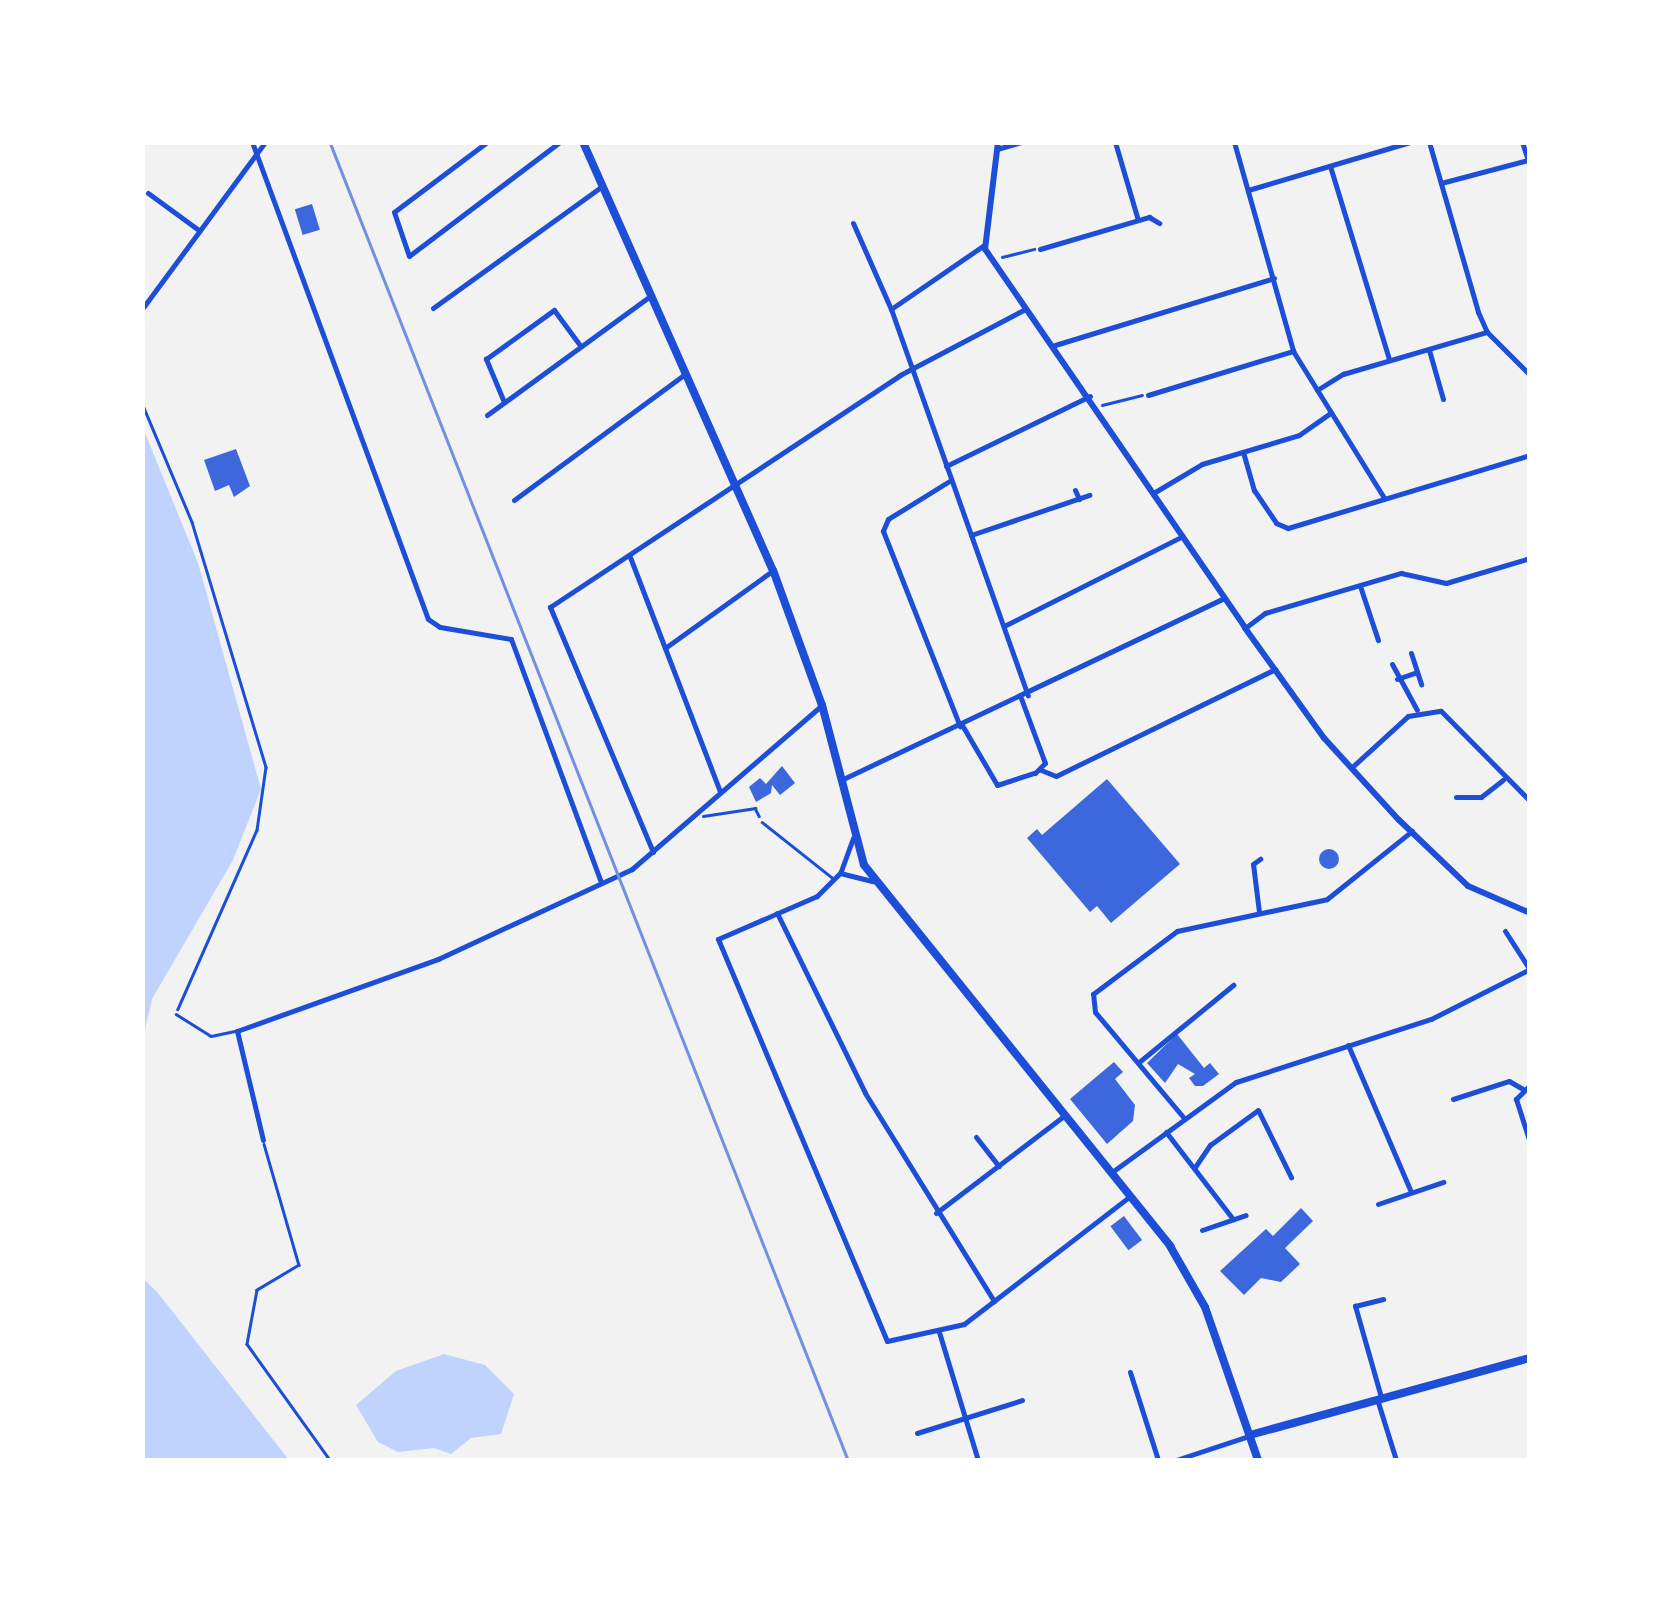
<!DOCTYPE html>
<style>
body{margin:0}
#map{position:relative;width:1672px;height:1603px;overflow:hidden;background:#f2f2f2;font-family:Barlow,sans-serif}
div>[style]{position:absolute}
.water>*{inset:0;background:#bfd3fe}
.building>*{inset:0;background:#3d67dc;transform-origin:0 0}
.round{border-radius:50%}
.path>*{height:2.5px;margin:-1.25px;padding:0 1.25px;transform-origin:1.25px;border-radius:1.25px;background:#1d4ed8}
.service>*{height:2.5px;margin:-1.25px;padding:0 1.25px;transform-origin:1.25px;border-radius:1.25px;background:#1d4ed8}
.minor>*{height:5px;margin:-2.5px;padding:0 2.5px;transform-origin:2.5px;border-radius:2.5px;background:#1d4ed8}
.tertiary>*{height:6px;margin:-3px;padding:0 3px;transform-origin:3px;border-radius:3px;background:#1d4ed8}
.secondary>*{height:8px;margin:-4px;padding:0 4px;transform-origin:4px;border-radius:4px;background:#1d4ed8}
.primary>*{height:8px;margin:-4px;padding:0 4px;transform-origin:4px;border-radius:4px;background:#1d4ed8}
.rail>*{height:2.5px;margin:-1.25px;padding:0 1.25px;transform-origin:1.25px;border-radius:1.25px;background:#7290e2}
span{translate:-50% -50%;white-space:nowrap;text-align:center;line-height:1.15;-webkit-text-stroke:10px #fff;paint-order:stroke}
.frame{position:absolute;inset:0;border:145px solid #fff;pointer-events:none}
</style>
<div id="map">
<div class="water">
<div style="clip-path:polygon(143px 428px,198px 563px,261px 789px,233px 860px,152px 999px,143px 1038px)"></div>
<div style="clip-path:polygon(142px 1277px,158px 1293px,289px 1460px,143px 1460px)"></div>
<div style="clip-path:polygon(444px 1354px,485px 1365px,514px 1394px,501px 1434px,471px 1438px,451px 1454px,434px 1448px,398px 1452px,378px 1442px,356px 1405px,396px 1371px)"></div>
</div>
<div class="building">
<div style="left:312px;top:204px;width:27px;height:18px;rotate:73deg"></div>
<div style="clip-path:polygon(236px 449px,250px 486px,234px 497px,229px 485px,215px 491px,204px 460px)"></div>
<div style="clip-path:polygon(782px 766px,795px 783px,780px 795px,772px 785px,771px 793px,756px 802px,749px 787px,760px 778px,766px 784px)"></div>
<div style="clip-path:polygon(1107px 779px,1180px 864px,1111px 923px,1097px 906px,1090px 912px,1027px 838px,1037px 829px,1042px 835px)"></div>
<div class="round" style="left:1319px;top:849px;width:20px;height:20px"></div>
<div style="clip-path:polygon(1177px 1034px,1204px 1068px,1210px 1063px,1219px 1074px,1203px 1086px,1195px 1086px,1189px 1078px,1195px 1074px,1178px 1064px,1165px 1083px,1147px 1063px)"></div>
<div style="clip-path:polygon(1114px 1062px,1123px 1072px,1115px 1079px,1135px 1105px,1133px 1121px,1107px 1144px,1070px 1099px)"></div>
<div style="clip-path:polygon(1301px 1208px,1313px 1221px,1285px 1248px,1300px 1264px,1281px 1282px,1261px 1278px,1244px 1295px,1220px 1271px,1266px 1229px,1273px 1236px)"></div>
<div style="left:1124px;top:1216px;width:30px;height:17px;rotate:53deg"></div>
</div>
<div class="path">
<div style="left:1002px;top:257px;width:33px;rotate:-14deg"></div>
<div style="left:142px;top:403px;width:129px;rotate:67.2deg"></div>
<div style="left:192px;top:522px;width:256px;rotate:73.2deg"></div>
<div style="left:266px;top:767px;width:64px;rotate:98.1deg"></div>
<div style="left:257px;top:830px;width:196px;rotate:113.8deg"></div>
<div style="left:1102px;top:405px;width:41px;rotate:-14deg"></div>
<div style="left:703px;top:816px;width:53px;rotate:-8.7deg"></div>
<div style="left:755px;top:808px;width:9px;rotate:63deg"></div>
<div style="left:264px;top:1144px;width:126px;rotate:73.9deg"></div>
<div style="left:299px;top:1265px;width:49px;rotate:149.2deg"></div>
<div style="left:257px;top:1290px;width:55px;rotate:100.5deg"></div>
<div style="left:247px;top:1344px;width:143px;rotate:54.4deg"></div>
</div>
<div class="service">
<div style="left:762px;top:822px;width:92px;rotate:38.4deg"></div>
<div style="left:176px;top:1014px;width:41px;rotate:32.2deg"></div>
<div style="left:211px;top:1036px;width:25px;rotate:-12deg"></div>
</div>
<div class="minor">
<div style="left:252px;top:142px;width:508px;rotate:69.75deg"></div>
<div style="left:428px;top:619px;width:14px;rotate:34deg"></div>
<div style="left:440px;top:627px;width:72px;rotate:9.6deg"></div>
<div style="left:511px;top:639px;width:259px;rotate:69.7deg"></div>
<div style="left:487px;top:142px;width:116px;rotate:143deg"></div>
<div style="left:394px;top:212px;width:46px;rotate:71.2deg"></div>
<div style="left:409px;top:256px;width:189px;rotate:-37.1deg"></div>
<div style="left:1115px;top:142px;width:81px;rotate:73.6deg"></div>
<div style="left:1234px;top:142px;width:217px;rotate:74.2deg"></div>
<div style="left:1293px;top:351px;width:173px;rotate:58.2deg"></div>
<div style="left:1429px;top:142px;width:177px;rotate:73.9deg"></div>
<div style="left:1478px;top:312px;width:22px;rotate:66deg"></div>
<div style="left:1487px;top:332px;width:61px;rotate:45deg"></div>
<div style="left:1522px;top:142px;width:25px;rotate:72deg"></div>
<div style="left:997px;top:149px;width:26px;rotate:-16deg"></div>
<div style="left:1330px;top:166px;width:202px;rotate:73deg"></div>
<div style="left:1441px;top:183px;width:90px;rotate:-14.8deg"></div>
<div style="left:1248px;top:190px;width:169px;rotate:-16.5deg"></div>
<div style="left:148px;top:193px;width:64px;rotate:36.2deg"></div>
<div style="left:853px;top:223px;width:94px;rotate:66.2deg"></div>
<div style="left:891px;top:309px;width:410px;rotate:70.5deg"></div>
<div style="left:1040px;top:249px;width:114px;rotate:-16.4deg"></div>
<div style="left:1149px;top:217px;width:12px;rotate:31deg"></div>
<div style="left:433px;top:308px;width:207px;rotate:-35.8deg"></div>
<div style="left:142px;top:309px;width:207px;rotate:-53.6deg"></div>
<div style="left:891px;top:309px;width:113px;rotate:-34.5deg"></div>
<div style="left:1055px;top:345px;width:229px;rotate:-17deg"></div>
<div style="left:1429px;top:350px;width:51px;rotate:74.1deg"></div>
<div style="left:1317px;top:390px;width:31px;rotate:-32deg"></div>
<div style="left:1343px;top:374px;width:150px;rotate:-16.3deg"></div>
<div style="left:1148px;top:395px;width:152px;rotate:-16.9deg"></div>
<div style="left:504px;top:402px;width:47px;rotate:-112.7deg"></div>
<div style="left:486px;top:359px;width:84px;rotate:-35.8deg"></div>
<div style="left:554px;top:310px;width:42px;rotate:53.7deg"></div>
<div style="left:487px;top:415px;width:202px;rotate:-36.1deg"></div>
<div style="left:1243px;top:452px;width:40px;rotate:74deg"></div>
<div style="left:1254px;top:490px;width:40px;rotate:56deg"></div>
<div style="left:1276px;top:523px;width:13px;rotate:23deg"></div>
<div style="left:1288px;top:528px;width:253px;rotate:-16.8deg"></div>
<div style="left:946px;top:466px;width:160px;rotate:-25.9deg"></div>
<div style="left:951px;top:480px;width:74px;rotate:148.2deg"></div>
<div style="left:888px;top:519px;width:13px;rotate:113deg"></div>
<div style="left:883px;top:531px;width:210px;rotate:68.5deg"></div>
<div style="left:1075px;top:490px;width:10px;rotate:66deg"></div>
<div style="left:1155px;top:492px;width:55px;rotate:-30.8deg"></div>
<div style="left:1202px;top:464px;width:101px;rotate:-16.6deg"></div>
<div style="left:1299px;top:435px;width:39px;rotate:-35deg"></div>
<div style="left:514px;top:500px;width:212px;rotate:-36.4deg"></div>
<div style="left:971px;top:535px;width:125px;rotate:-18.7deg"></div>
<div style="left:630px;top:557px;width:251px;rotate:69deg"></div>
<div style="left:1360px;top:586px;width:57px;rotate:71.6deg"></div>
<div style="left:1004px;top:626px;width:200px;rotate:-26.7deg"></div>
<div style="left:1245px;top:628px;width:25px;rotate:-37deg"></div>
<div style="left:1265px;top:613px;width:142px;rotate:-16.4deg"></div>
<div style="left:1401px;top:573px;width:46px;rotate:12.5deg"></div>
<div style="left:1446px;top:583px;width:88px;rotate:-16.6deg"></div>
<div style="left:665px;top:648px;width:132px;rotate:-35.7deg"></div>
<div style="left:1411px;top:653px;width:33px;rotate:72deg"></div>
<div style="left:1392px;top:664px;width:52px;rotate:61.5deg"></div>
<div style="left:1397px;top:679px;width:21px;rotate:-19deg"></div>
<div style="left:962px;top:725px;width:69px;rotate:59.7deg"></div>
<div style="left:997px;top:785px;width:40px;rotate:-18deg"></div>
<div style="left:1035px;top:773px;width:14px;rotate:-45deg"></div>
<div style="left:1045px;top:763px;width:69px;rotate:-110.3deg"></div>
<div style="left:1351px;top:768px;width:77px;rotate:-42.4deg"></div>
<div style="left:1408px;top:716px;width:33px;rotate:-9deg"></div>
<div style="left:1441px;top:711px;width:127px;rotate:45.3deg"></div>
<div style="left:1041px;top:770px;width:16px;rotate:22deg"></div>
<div style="left:1056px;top:776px;width:244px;rotate:-26deg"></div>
<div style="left:841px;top:780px;width:424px;rotate:-25.4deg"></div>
<div style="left:1456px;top:797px;width:25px"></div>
<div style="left:1481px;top:797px;width:28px;rotate:-38deg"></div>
<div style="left:853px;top:838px;width:37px;rotate:110deg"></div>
<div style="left:840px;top:873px;width:33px;rotate:135deg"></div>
<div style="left:817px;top:896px;width:108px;rotate:156.5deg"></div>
<div style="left:718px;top:939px;width:436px;rotate:67.2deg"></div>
<div style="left:887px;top:1341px;width:79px;rotate:-12.4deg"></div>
<div style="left:964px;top:1324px;width:210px;rotate:-37.6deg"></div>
<div style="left:653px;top:852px;width:266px;rotate:-112.8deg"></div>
<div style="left:550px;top:607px;width:420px;rotate:-33.5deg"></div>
<div style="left:900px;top:375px;width:141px;rotate:-27.8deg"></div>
<div style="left:840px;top:873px;width:34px;rotate:14deg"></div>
<div style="left:1259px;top:912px;width:48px;rotate:-97.1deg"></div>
<div style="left:1253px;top:864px;width:9px;rotate:-36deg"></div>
<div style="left:777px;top:913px;width:200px;rotate:63.9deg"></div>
<div style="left:865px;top:1093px;width:245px;rotate:58.2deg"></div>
<div style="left:1505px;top:931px;width:46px;rotate:57.3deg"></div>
<div style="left:1348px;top:1045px;width:160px;rotate:66.8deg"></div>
<div style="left:1139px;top:1062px;width:122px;rotate:-39.3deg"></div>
<div style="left:1530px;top:1085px;width:20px;rotate:135deg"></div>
<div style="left:1516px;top:1099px;width:46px;rotate:72.3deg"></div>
<div style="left:1453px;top:1099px;width:59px;rotate:-17.8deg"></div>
<div style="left:1509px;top:1081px;width:16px;rotate:30deg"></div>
<div style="left:1184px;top:1118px;width:138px;rotate:-130deg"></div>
<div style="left:1095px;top:1012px;width:18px;rotate:-96deg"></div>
<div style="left:1093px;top:994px;width:105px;rotate:-36.9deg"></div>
<div style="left:1177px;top:931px;width:153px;rotate:-12deg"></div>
<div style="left:1327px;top:899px;width:109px;rotate:-38.7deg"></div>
<div style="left:1166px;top:1132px;width:110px;rotate:52.4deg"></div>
<div style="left:976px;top:1137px;width:37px;rotate:52deg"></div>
<div style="left:263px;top:1140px;width:112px;rotate:-103.4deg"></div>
<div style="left:237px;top:1031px;width:214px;rotate:-19.7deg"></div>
<div style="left:438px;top:959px;width:214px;rotate:-24.9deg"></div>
<div style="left:632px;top:869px;width:251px;rotate:-40.8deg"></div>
<div style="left:1195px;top:1167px;width:27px;rotate:-56deg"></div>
<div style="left:1210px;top:1145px;width:59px;rotate:-36.1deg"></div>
<div style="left:1258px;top:1110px;width:75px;rotate:63.8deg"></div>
<div style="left:1112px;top:1172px;width:153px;rotate:-36deg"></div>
<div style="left:1236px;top:1082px;width:205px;rotate:-17.9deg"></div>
<div style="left:1431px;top:1019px;width:111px;rotate:-26.8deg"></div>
<div style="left:1378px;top:1204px;width:69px;rotate:-18.7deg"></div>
<div style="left:936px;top:1213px;width:162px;rotate:-37.2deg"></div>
<div style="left:1202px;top:1230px;width:46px;rotate:-18.8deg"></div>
<div style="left:939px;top:1332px;width:134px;rotate:73.1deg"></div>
<div style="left:1130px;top:1372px;width:92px;rotate:72.3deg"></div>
<div style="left:1381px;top:1397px;width:95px;rotate:-105.9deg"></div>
<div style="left:1355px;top:1306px;width:29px;rotate:-14deg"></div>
<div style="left:1377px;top:1399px;width:64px;rotate:72.7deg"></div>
<div style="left:917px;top:1433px;width:110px;rotate:-17.4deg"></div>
<div style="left:1176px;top:1460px;width:77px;rotate:-18.2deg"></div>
</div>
<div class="tertiary">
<div style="left:998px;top:142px;width:108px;rotate:96.9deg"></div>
<div style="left:985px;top:249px;width:460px;rotate:55.5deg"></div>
<div style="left:1245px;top:628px;width:135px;rotate:54.3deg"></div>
<div style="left:1324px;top:738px;width:111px;rotate:47.6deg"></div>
<div style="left:1399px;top:820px;width:95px;rotate:43.7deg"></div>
<div style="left:1468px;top:886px;width:68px;rotate:23.5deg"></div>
</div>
<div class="secondary">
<div style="left:1250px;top:1435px;width:290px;rotate:-15.4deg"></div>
</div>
<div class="primary">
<div style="left:583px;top:142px;width:468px;rotate:66.1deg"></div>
<div style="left:773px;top:570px;width:144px;rotate:70.1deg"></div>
<div style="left:822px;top:705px;width:165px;rotate:75.3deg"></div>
<div style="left:864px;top:865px;width:489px;rotate:51.2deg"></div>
<div style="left:1170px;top:1246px;width:70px;rotate:60.2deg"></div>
<div style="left:1205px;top:1307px;width:162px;rotate:70.9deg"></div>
</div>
<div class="rail">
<div style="left:330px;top:142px;width:1416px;rotate:68.54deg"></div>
</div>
<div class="frame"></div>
</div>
